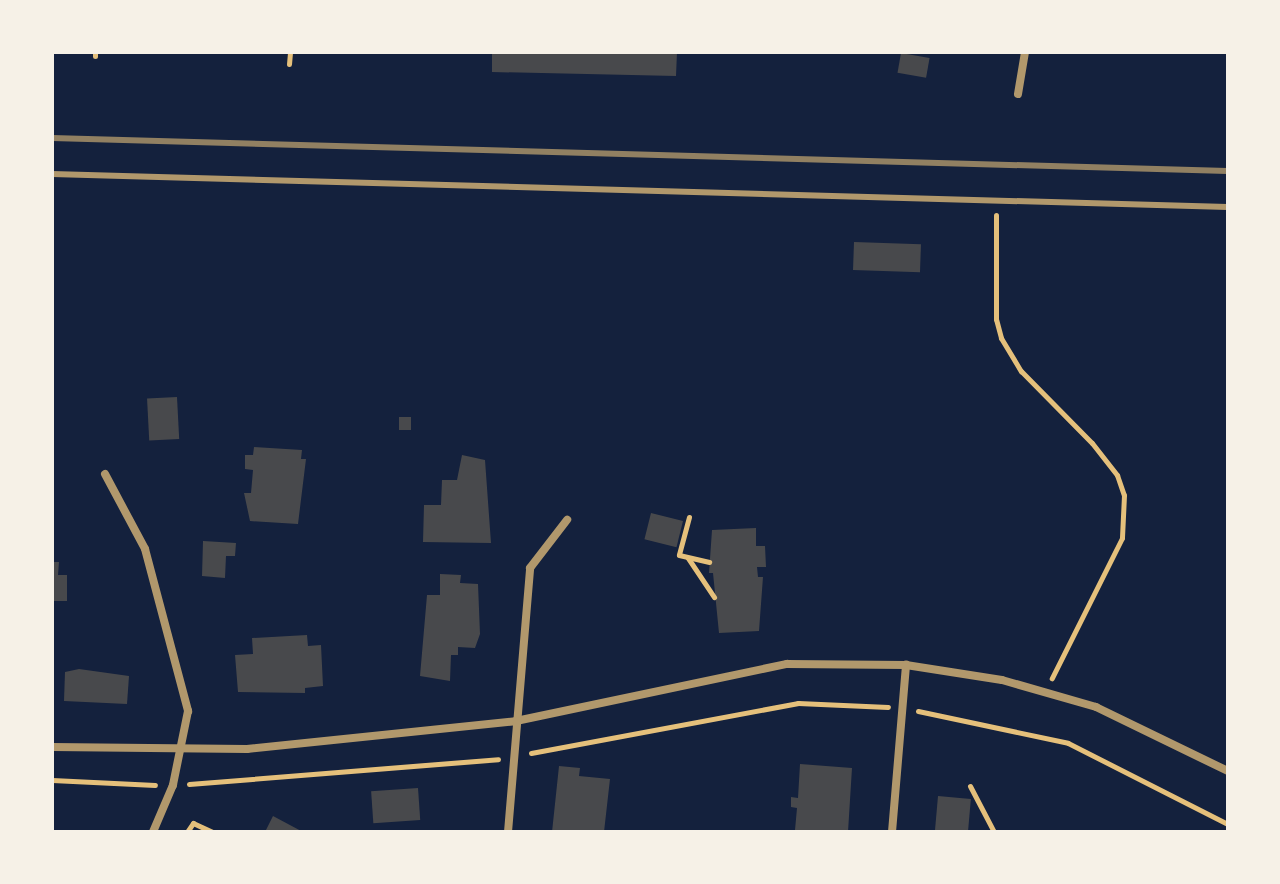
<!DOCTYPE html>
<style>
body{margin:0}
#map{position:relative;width:1280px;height:884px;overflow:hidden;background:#14213d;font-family:Bitter,serif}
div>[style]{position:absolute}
.building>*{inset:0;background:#48494c;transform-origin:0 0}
.path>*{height:5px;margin:-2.5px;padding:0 2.5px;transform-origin:2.5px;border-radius:2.5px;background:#e5c07b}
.service>*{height:6px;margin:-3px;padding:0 3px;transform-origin:3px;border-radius:3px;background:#b1986c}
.minor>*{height:8px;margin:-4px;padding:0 4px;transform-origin:4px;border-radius:4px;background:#b1986c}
.rail>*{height:6px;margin:-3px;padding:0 3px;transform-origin:3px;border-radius:3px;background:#918062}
span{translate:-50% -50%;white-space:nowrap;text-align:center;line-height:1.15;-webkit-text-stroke:6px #f6f1e7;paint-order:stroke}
.frame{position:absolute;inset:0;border:54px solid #f6f1e7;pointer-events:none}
</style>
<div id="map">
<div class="building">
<div style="clip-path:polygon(492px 52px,677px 52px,676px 76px,492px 72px)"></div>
<div style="left:901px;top:53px;width:29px;height:20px;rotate:10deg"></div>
<div style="left:854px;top:242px;width:67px;height:28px;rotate:2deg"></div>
<div style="left:177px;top:397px;width:42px;height:30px;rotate:87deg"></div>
<div style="left:399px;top:417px;width:12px;height:13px"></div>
<div style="clip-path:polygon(254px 447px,302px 450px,301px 459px,306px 459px,298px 524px,250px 521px,244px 493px,251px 493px,253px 470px,245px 469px,245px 455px,253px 455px)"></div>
<div style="clip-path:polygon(462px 455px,485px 460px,491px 543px,423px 542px,424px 505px,441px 505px,442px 480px,457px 480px)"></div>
<div style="left:651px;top:513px;width:33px;height:27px;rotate:14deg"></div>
<div style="clip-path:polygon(756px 528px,756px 546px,765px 546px,766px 567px,757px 567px,758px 577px,763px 577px,759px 631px,719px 633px,713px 573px,709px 573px,712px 530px)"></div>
<div style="clip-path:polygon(203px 541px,236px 543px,235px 556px,226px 556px,225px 578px,202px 576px)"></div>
<div style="clip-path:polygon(52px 562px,59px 562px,58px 575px,67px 575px,67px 601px,52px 601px)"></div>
<div style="clip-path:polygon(440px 574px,461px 575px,460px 583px,478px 584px,480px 634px,475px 648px,458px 647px,458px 655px,451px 655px,450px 681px,420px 676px,427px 595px,440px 595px)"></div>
<div style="clip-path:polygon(307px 635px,308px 646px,321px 645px,323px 686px,305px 688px,305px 693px,238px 692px,235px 655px,253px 654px,252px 638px)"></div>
<div style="clip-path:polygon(79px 669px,129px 676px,127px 704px,64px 701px,65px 672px)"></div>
<div style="clip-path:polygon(800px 764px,852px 768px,848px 832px,795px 830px,797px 808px,791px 807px,791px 797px,798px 798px)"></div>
<div style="clip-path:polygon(559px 766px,580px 768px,579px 776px,610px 779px,604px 832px,552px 832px)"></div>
<div style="left:418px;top:788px;width:32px;height:47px;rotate:86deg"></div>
<div style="left:938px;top:796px;width:33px;height:36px;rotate:5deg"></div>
<div style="clip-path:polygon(273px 816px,303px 832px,265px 832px)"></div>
</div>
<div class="path">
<div style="left:95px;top:56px;width:4px;rotate:-90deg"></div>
<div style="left:289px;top:64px;width:12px;rotate:-85deg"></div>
<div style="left:996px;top:215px;width:104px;rotate:90deg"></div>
<div style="left:996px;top:319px;width:20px;rotate:75deg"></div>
<div style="left:1001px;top:338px;width:39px;rotate:59deg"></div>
<div style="left:1021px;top:371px;width:101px;rotate:45.4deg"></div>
<div style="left:1092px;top:443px;width:41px;rotate:52deg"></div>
<div style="left:1117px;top:475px;width:21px;rotate:71deg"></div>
<div style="left:1124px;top:495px;width:43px;rotate:92.7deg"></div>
<div style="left:1122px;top:538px;width:157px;rotate:116.6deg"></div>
<div style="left:689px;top:517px;width:39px;rotate:105deg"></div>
<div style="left:679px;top:555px;width:31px;rotate:13deg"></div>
<div style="left:688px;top:558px;width:47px;rotate:56.3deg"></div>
<div style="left:918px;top:711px;width:153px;rotate:12deg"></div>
<div style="left:1068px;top:743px;width:179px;rotate:26.9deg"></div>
<div style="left:531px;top:753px;width:272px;rotate:-10.6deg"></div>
<div style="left:798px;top:703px;width:90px;rotate:2.5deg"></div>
<div style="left:52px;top:780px;width:103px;rotate:2.8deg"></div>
<div style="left:189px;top:784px;width:310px;rotate:-4.6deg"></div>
<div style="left:970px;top:786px;width:52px;rotate:62.4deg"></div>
<div style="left:187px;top:832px;width:11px;rotate:-56deg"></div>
<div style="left:193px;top:823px;width:21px;rotate:25deg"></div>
</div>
<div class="service">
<div style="left:52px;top:174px;width:1176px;rotate:1.61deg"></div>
</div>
<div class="minor">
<div style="left:1018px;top:94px;width:43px;rotate:-80.5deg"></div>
<div style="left:105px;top:474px;width:85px;rotate:61.9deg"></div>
<div style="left:145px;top:549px;width:168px;rotate:75.1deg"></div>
<div style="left:188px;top:711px;width:76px;rotate:101.5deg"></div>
<div style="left:173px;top:785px;width:51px;rotate:113.1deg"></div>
<div style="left:52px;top:747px;width:195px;rotate:0.6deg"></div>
<div style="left:247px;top:749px;width:270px;rotate:-5.9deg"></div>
<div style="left:516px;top:721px;width:277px;rotate:-11.9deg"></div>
<div style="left:787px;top:664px;width:119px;rotate:0.5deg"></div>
<div style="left:906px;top:665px;width:97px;rotate:8.9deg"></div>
<div style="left:1002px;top:680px;width:98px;rotate:16deg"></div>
<div style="left:1096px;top:707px;width:147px;rotate:25.9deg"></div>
<div style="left:508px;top:832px;width:265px;rotate:-85.2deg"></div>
<div style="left:530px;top:568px;width:61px;rotate:-52.4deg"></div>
<div style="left:892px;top:832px;width:168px;rotate:-85.2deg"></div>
</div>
<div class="rail">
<div style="left:52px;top:138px;width:1176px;rotate:1.61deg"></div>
</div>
<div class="frame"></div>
</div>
